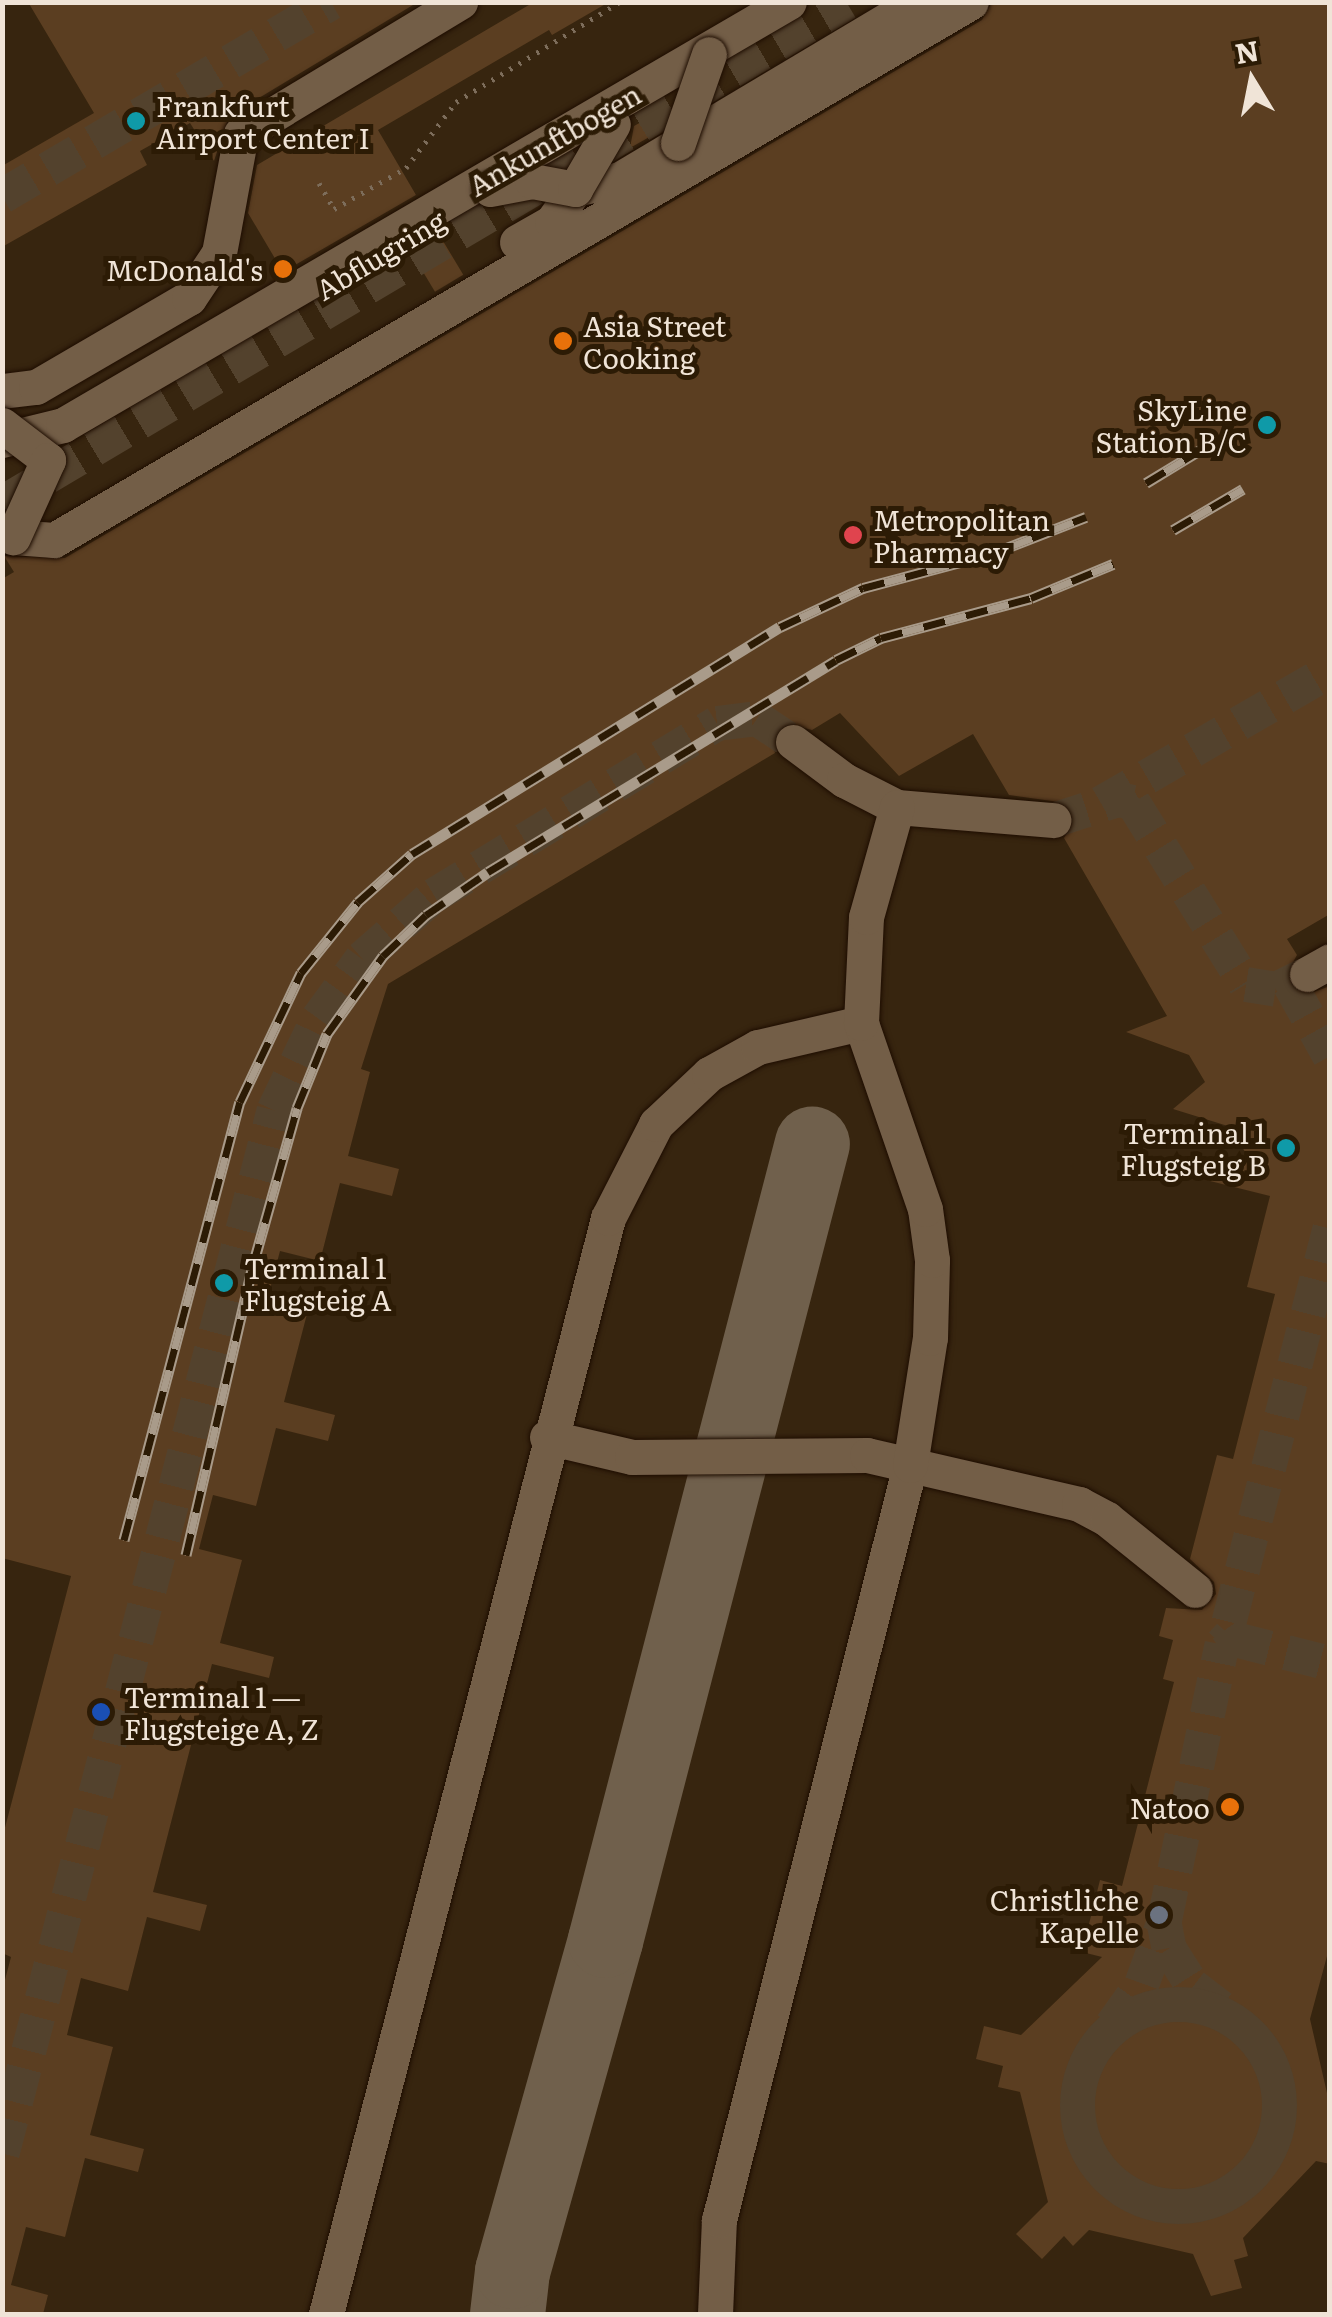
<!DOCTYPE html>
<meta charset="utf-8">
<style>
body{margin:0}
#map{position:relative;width:1332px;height:2317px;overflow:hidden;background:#37250f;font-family:Literata,serif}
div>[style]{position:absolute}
.taxiway>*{height:75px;margin:-37.5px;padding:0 37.5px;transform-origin:37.5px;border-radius:37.5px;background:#70604c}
.building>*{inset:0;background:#5b3e21;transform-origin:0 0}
.minor-tunnel>*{height:35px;margin-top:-17.5px;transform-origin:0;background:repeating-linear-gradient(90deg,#53422d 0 35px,transparent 0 53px)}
.minor-tunnel>.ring{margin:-17.5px;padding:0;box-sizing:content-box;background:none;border:35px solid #53422d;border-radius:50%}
.path>*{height:5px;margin-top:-2.5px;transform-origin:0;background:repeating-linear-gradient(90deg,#7d6d5b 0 2.5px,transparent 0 10.5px)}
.roads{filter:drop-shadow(0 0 2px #1e0d00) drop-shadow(0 0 2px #1e0d00)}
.minor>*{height:35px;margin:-17.5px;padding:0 17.5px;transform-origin:17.5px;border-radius:17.5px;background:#735e47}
.rail>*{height:11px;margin-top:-5.5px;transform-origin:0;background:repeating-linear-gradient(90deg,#2c1b05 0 22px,#a99b8a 0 44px);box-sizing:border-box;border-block:2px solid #a99b8a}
.bridges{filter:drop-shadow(0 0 2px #1e0d00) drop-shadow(0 0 2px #1e0d00)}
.minor-bridge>*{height:35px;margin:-17.5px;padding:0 17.5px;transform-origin:17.5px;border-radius:17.5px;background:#735e47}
.dots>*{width:28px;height:28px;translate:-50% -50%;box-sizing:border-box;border:5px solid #2c1b05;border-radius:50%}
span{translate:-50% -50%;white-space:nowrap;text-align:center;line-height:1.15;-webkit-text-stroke:10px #2c1b05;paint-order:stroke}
.poi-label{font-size:28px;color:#f0e4d7}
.left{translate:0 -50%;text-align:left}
.right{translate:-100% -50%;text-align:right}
.street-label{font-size:28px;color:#f0e4d7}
.frame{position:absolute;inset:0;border:5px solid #f0e4d7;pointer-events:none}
.north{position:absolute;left:1202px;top:30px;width:100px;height:100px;-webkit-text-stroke:8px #2c1b05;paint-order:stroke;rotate:350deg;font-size:28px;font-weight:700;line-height:40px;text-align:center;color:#f0e4d7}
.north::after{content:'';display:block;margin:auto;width:35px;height:45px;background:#f0e4d7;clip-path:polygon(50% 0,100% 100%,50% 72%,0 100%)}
</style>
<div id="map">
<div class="taxiway">
<div style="left:507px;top:2314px;width:43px;rotate:-83.4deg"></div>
<div style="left:512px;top:2271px;width:344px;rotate:-74.3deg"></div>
<div style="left:605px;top:1940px;width:823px;rotate:-75.44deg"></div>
</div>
<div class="building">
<div style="clip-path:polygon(28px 2px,418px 2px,229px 116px,214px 161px,190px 123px,140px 151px,147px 165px,2px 247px,2px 166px,94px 113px)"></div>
<div style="clip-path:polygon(534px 2px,609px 2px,552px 35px,549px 30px,378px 130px,416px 195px,283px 272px,248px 213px,257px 165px)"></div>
<div style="clip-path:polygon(992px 2px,1330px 2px,1330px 914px,1287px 939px,1297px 955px,1286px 975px,1295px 992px,1306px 995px,1330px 986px,1330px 1945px,1310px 2019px,1330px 2106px,1330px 2164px,1316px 2161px,1243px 2238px,1248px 2256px,1234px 2260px,1242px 2288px,1211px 2296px,1193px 2254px,1089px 2230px,1073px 2246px,1064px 2236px,1042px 2259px,1016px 2234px,1048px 2202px,1020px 2092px,998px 2087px,1003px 2066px,976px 2059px,984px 2026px,1021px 2035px,1102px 1957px,1082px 1952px,1100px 1880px,1122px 1886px,1174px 1682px,1163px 1679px,1173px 1640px,1159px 1636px,1166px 1608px,1202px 1610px,1216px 1594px,1214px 1582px,1190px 1559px,1217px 1455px,1233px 1459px,1275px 1294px,1247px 1287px,1270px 1196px,1206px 1180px,1250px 1161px,1231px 1127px,1173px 1109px,1205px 1082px,1189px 1055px,1126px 1032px,1167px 1016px,1064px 838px,1074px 821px,1066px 803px,1009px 795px,973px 734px,899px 776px,840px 713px,812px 730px,784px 723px,772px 739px,775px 753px,388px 984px,361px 1069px,370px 1072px,348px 1156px,399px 1169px,392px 1196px,340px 1183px,320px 1261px,280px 1251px,266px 1304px,307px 1314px,284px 1402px,335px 1415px,328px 1441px,276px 1428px,256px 1506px,213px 1495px,199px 1549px,242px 1560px,220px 1643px,274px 1657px,269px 1678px,212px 1664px,153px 1892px,207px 1905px,200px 1931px,147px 1917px,128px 1991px,81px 1978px,67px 2035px,113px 2047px,90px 2135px,144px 2149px,138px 2172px,85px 2158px,65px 2237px,26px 2227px,11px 2285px,48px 2295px,43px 2314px,2px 2314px,2px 1991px,11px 1957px,2px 1953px,2px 1839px,71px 1576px,2px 1558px,2px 579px,14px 572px,4px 556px,65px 558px,982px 20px)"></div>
<div style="clip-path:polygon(654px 115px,660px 131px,630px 148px,634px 126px)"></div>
<div style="left:437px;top:231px;width:51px;height:33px;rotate:59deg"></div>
</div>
<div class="minor-tunnel">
<div style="left:2px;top:196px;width:382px;rotate:-30.5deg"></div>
<div style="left:2px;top:503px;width:982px;rotate:-30.66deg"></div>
<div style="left:1101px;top:803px;width:265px;rotate:-30.1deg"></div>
<div style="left:1053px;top:820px;width:68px;rotate:-17.9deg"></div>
<div style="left:1118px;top:799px;width:15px;rotate:11deg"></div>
<div style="left:1133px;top:802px;width:214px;rotate:58.2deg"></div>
<div style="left:1246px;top:984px;width:30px;rotate:9deg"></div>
<div style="left:1276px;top:989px;width:34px;rotate:-26deg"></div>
<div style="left:1290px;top:984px;width:82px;rotate:60.9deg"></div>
<div style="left:1330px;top:1228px;width:413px;rotate:104.4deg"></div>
<div style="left:1227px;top:1628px;width:14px;rotate:54deg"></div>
<div style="left:1235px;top:1639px;width:98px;rotate:14.2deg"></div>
<div style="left:1164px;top:1922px;width:26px;rotate:79deg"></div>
<div style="left:1169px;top:1948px;width:45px;rotate:57.7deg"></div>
<div style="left:1193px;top:1986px;width:43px;rotate:37.4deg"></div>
<div class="ring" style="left:1077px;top:2004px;width:167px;height:167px"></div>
<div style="left:1112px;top:2025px;width:52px;rotate:-54.5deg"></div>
<div style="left:1142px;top:1983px;width:65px;rotate:-70.2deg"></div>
<div style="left:1164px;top:1922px;width:284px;rotate:-78.2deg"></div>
<div style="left:1222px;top:1644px;width:12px;rotate:-48deg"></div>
<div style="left:2px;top:2153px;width:1078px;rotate:-75.38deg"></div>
<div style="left:274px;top:1110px;width:102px;rotate:-64.4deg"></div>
<div style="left:318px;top:1018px;width:74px;rotate:-53.7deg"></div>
<div style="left:362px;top:958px;width:96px;rotate:-41.2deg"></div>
<div style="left:434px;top:895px;width:331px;rotate:-31.3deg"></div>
<div style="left:717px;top:723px;width:40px;rotate:-7.1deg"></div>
<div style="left:757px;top:718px;width:43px;rotate:33.7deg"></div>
</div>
<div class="path">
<div style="left:319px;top:183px;width:30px;rotate:60deg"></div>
<div style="left:334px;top:209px;width:83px;rotate:-29.7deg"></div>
<div style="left:406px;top:168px;width:83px;rotate:-52.9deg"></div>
<div style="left:456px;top:102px;width:192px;rotate:-31.4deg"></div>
</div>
<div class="roads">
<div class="minor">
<div style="left:517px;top:242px;width:40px;rotate:-29.7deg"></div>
<div style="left:552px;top:222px;width:40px;rotate:-55.1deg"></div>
<div style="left:575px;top:189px;width:46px;rotate:-12.5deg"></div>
<div style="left:620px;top:179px;width:346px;rotate:-30.8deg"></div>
<div style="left:2px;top:391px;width:34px;rotate:-7deg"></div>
<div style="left:36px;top:387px;width:177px;rotate:-30.2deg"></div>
<div style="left:189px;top:298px;width:54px;rotate:-56.3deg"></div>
<div style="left:219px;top:253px;width:121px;rotate:-79.5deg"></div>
<div style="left:241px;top:134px;width:256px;rotate:-31.1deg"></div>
<div style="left:2px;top:440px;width:63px;rotate:-13.8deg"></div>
<div style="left:63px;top:425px;width:840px;rotate:-30.23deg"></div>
<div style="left:13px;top:537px;width:41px;rotate:4.2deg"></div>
<div style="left:54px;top:540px;width:1063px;rotate:-30.4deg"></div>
<div style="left:793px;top:742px;width:64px;rotate:36.7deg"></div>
<div style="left:844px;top:780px;width:59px;rotate:27deg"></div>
<div style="left:897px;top:807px;width:157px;rotate:4.8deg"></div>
<div style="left:1307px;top:974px;width:26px;rotate:-29deg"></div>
<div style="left:547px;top:1437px;width:87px;rotate:13.2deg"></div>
<div style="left:632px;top:1457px;width:235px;rotate:-0.5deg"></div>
<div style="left:867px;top:1455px;width:218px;rotate:13deg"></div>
<div style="left:1079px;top:1504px;width:32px;rotate:28deg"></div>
<div style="left:1107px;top:1519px;width:113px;rotate:38.9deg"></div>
<div style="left:326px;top:2314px;width:1132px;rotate:-75.57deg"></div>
<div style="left:608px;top:1218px;width:106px;rotate:-62.9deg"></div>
<div style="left:656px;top:1124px;width:73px;rotate:-43.3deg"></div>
<div style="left:709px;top:1074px;width:56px;rotate:-28.9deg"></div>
<div style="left:758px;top:1047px;width:106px;rotate:-13.1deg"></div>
<div style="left:715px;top:2314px;width:94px;rotate:-87.6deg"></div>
<div style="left:719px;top:2220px;width:779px;rotate:-75.8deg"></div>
<div style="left:910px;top:1465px;width:129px;rotate:-81.1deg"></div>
<div style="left:930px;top:1338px;width:78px;rotate:-88.5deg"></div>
<div style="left:932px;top:1260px;width:51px;rotate:-97.8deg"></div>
<div style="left:925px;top:1209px;width:197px;rotate:-109deg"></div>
<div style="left:861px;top:1023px;width:106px;rotate:-87.3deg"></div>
<div style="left:866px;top:917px;width:114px;rotate:-74.3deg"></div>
</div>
</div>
<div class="rail">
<div style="left:1146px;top:483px;width:81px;rotate:-31.3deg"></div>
<div style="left:1173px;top:530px;width:81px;rotate:-30.4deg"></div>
<div style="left:124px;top:1540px;width:453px;rotate:-75.2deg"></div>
<div style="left:240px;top:1102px;width:143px;rotate:-64.7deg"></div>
<div style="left:301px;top:973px;width:91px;rotate:-51.2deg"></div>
<div style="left:358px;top:902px;width:72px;rotate:-41.6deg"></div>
<div style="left:412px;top:854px;width:432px;rotate:-31.7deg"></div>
<div style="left:780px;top:627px;width:92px;rotate:-25.2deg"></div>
<div style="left:863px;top:588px;width:132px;rotate:-14.9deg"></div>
<div style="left:991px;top:554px;width:102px;rotate:-21.3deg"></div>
<div style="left:186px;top:1555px;width:298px;rotate:-77deg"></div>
<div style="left:253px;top:1265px;width:163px;rotate:-74.3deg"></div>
<div style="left:297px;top:1108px;width:80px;rotate:-67.9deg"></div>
<div style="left:327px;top:1034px;width:96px;rotate:-54.3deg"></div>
<div style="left:383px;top:956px;width:59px;rotate:-43.6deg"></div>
<div style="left:426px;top:915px;width:75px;rotate:-34.7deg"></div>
<div style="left:488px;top:872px;width:407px;rotate:-31.3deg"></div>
<div style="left:836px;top:660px;width:50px;rotate:-26.1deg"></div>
<div style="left:881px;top:638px;width:155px;rotate:-14.9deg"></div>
<div style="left:1031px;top:598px;width:89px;rotate:-22.5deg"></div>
</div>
<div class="bridges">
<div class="minor-bridge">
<div style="left:678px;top:143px;width:94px;rotate:-70.8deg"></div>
<div style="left:490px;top:189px;width:43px;rotate:-10.8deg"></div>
<div style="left:532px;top:181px;width:44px;rotate:10.5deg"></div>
<div style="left:575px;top:189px;width:75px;rotate:-59.7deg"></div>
<div style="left:2px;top:425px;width:58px;rotate:37.3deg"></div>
<div style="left:48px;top:460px;width:85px;rotate:114.4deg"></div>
</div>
</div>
<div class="dots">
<div style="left:136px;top:121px;background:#0f9aa8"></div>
<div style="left:283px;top:269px;background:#e8710a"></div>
<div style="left:563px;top:341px;background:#e8710a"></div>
<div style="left:1267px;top:425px;background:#0f9aa8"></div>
<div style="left:853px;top:535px;background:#e0444e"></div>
<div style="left:1286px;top:1148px;background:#0f9aa8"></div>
<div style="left:224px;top:1283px;background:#0f9aa8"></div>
<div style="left:101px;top:1712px;background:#1a4fb4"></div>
<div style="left:1230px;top:1807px;background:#e8710a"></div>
<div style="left:1159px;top:1915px;background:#6b7280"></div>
</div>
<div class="poi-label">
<span class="left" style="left:156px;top:121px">Frankfurt<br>Airport Center I</span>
<span class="right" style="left:263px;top:269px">McDonald's</span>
<span class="left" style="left:583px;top:341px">Asia Street<br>Cooking</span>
<span class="right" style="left:1247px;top:425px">SkyLine<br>Station B/C</span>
<span class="left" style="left:873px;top:535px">Metropolitan<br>Pharmacy</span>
<span class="right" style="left:1266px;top:1148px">Terminal 1<br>Flugsteig B</span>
<span class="left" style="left:244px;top:1283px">Terminal 1<br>Flugsteig A</span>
<span class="left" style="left:124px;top:1712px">Terminal 1 —<br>Flugsteige A, Z</span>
<span class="right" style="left:1210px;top:1807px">Natoo</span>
<span class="right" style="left:1139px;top:1915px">Christliche<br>Kapelle</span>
</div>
<div class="street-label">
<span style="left:554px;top:139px;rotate:-30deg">Ankunftbogen</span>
<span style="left:380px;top:254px;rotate:-31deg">Abflugring</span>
</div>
<div class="frame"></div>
<div class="north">N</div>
</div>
